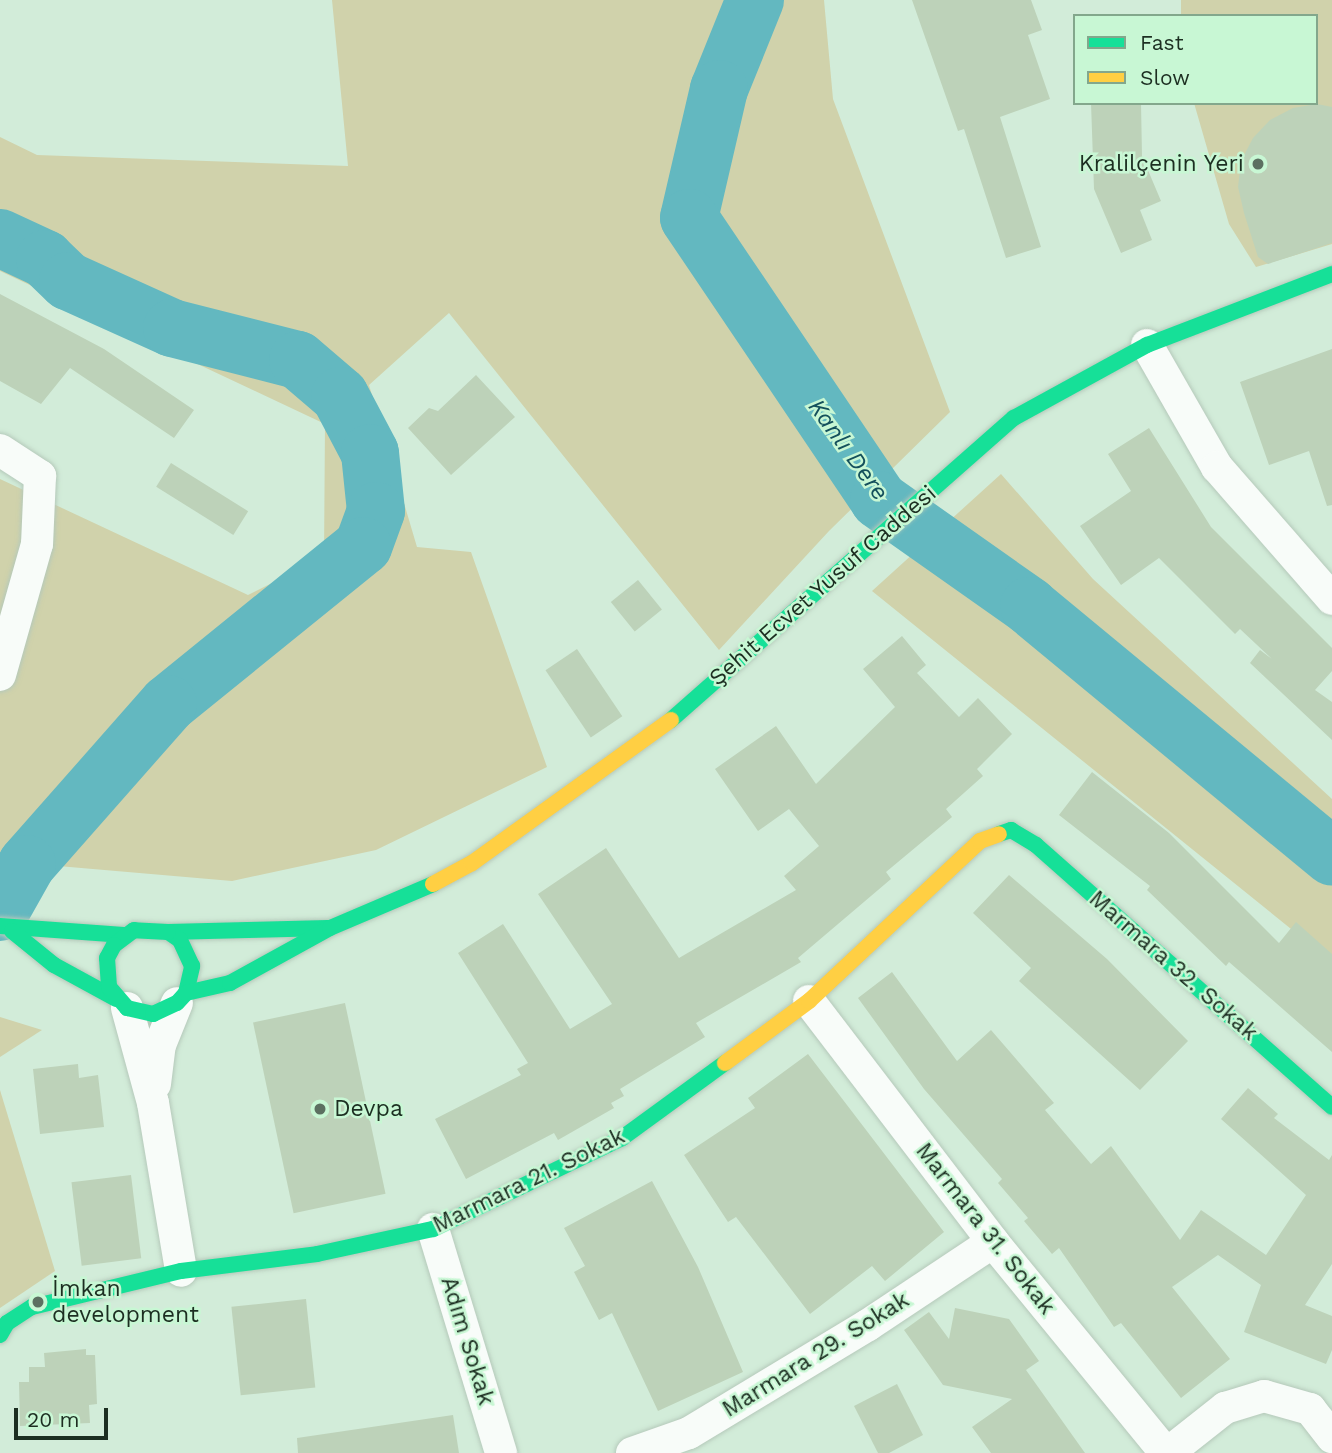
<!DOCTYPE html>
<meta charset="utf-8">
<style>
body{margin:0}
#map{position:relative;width:1332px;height:1453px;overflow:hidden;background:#d2ecd9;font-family:"Work Sans",sans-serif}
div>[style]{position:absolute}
.green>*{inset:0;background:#d0d2ab}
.river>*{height:58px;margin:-29px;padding:0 29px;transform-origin:29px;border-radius:29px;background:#63b8c0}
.building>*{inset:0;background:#bdd2b9;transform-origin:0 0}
.roads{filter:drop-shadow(0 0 2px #b5c9ba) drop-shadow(0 0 2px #b5c9ba)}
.street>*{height:32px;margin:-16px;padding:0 16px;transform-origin:16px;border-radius:16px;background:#f8fcf9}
.fast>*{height:16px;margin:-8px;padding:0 8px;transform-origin:8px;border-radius:8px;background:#16e098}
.slow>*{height:16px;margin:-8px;padding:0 8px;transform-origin:8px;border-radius:8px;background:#ffcf43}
.dots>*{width:19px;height:19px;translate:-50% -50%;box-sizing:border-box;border:4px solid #c8f7d4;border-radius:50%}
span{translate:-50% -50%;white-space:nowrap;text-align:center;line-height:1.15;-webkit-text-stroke:5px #c8f7d4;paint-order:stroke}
.poi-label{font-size:23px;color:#1c2e21}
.right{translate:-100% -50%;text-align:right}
.left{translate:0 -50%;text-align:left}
.street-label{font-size:23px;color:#1c2e21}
.water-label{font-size:24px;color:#14505c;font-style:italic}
.legend{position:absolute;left:1073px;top:14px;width:245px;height:91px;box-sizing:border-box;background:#c8f7d4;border:2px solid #83a78c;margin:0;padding:9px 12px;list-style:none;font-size:21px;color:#1c2e21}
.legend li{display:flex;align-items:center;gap:14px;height:35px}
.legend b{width:35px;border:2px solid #83a78c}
.scale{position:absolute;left:14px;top:1408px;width:94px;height:32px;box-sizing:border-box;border:4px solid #1c2e21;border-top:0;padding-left:9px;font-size:21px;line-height:24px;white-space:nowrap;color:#1c2e21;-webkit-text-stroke:5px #c8f7d4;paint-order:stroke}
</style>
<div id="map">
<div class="green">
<div style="clip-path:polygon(332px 0,824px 0,833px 99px,950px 412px,829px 531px,719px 650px,449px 313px,369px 385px,417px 547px,471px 552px,547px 767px,376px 850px,232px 881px,0 861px,0 479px,248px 595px,324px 557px,325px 424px,0 271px,0 137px,37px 155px,348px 166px)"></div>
<div style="clip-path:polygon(1181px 0,1332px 0,1332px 244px,1256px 267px,1229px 224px,1194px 103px,1316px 103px,1316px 16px,1181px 16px)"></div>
<div style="clip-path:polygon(1001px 474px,1093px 579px,1332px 799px,1332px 962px,872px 591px)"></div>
<div style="clip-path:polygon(0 1017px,42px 1030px,0 1057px)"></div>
<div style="clip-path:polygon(0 1090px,55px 1271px,0 1308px)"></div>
</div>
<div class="river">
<div style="left:755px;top:0;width:96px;rotate:112deg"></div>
<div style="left:719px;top:89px;width:132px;rotate:103.1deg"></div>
<div style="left:689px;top:218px;width:340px;rotate:56deg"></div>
<div style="left:879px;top:500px;width:184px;rotate:35.2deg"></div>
<div style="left:1029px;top:606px;width:393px;rotate:39.6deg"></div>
<div style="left:0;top:238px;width:50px;rotate:25deg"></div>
<div style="left:45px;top:259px;width:32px;rotate:44deg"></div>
<div style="left:68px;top:281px;width:114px;rotate:24.3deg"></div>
<div style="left:172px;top:328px;width:130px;rotate:14.3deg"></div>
<div style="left:298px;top:360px;width:55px;rotate:40.6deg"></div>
<div style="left:340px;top:396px;width:64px;rotate:62.2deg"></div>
<div style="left:370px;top:453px;width:58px;rotate:84.1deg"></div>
<div style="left:376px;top:511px;width:37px;rotate:110deg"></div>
<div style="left:363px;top:546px;width:251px;rotate:141deg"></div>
<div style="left:168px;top:704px;width:213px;rotate:131.4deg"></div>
<div style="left:27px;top:864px;width:55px;rotate:119.4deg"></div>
</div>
<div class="building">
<div style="clip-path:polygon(912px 0,1031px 0,1042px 30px,1028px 35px,1050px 99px,1000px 117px,1041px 247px,1006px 258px,964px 129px,958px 131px)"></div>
<div style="clip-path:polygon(1091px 103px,1141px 103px,1142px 156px,1161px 201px,1140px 210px,1152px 240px,1121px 253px,1094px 189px)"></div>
<div style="clip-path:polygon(1317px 104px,1332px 107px,1332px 243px,1268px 264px,1258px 257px,1244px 213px,1238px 187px,1241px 161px,1253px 138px,1270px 120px,1293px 108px)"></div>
<div style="clip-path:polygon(0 294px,104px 349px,194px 410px,174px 438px,70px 368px,41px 404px,0 381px)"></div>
<div style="clip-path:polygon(1332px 349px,1332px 505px,1327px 506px,1309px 451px,1269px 465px,1240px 382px)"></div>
<div style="clip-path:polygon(476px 375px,515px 417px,451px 475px,408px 428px,429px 408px,438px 411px)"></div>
<div style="clip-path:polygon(1149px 428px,1211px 527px,1332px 648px,1332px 671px,1315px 690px,1332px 702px,1332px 740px,1250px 663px,1260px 650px,1272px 659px,1240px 629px,1235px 634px,1159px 558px,1121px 585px,1080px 526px,1131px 491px,1108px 454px)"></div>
<div style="left:171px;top:463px;width:91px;height:28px;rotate:32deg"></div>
<div style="left:638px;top:580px;width:38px;height:35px;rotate:51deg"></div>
<div style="clip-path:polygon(902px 636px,926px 665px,917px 673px,959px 717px,978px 698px,1012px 734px,977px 769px,983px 776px,946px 809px,952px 817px,886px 872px,891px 879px,798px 958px,801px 962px,696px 1023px,705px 1037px,620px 1089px,624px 1096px,611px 1103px,614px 1108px,558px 1140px,554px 1133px,466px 1179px,435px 1119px,521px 1075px,517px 1069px,528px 1063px,458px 953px,503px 924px,570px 1029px,612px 1004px,538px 894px,606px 848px,679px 958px,796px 890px,784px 876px,819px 846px,789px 809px,758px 831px,715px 769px,776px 726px,816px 784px,895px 707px,863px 669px)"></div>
<div style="left:577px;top:649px;width:81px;height:38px;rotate:56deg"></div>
<div style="clip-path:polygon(1092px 772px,1169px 833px,1279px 943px,1296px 922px,1332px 954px,1332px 1052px,1229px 962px,1226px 966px,1147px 890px,1150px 886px,1059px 815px)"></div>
<div style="clip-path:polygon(1009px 875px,1107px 959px,1188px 1041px,1140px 1090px,1019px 981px,1031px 968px,973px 913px)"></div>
<div style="clip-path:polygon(892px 972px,957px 1061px,991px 1030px,1054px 1103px,1045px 1110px,1091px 1164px,1111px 1146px,1180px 1240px,1201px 1210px,1266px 1255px,1306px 1195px,1221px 1119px,1248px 1088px,1278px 1114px,1274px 1118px,1329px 1160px,1332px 1155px,1332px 1264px,1305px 1305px,1332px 1316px,1332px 1350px,1326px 1364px,1244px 1332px,1261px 1285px,1218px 1255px,1172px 1287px,1230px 1359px,1181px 1398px,1121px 1323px,1114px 1327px,1059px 1248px,1052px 1254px,1024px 1221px,1028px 1218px,998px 1183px,1002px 1179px,924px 1089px,858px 998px)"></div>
<div style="left:345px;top:1003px;width:195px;height:94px;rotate:78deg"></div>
<div style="clip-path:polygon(808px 1054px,944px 1232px,885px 1281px,872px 1266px,810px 1314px,736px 1217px,728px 1222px,684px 1155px,755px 1108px,748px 1098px)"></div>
<div style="clip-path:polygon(78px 1064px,79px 1078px,98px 1075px,104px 1127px,40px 1134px,33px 1069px)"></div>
<div style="left:131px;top:1175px;width:84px;height:60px;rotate:83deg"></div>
<div style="clip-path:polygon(652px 1181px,698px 1267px,743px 1372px,658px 1411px,612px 1313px,599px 1320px,574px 1272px,585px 1266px,564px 1228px)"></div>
<div style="left:306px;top:1299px;width:89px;height:75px;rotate:84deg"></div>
<div style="clip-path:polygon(955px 1308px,1009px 1319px,1039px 1361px,1026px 1370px,1085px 1453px,991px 1453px,972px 1427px,1012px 1399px,943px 1385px,904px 1330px,929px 1312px,949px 1339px)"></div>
<div style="clip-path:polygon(86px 1349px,86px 1355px,95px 1355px,97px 1404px,89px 1405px,90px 1423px,20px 1426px,19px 1382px,29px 1382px,29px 1367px,45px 1367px,44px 1353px)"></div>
<div style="clip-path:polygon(897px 1384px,923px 1435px,889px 1453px,878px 1453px,854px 1406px)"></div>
<div style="clip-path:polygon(453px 1415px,459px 1453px,298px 1453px,297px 1438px)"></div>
</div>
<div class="roads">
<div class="street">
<div style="left:1147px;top:345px;width:141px;rotate:60.2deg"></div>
<div style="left:1217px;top:467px;width:175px;rotate:48.9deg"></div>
<div style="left:0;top:450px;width:48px;rotate:33deg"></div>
<div style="left:40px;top:476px;width:68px;rotate:92.5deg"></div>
<div style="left:37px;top:544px;width:136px;rotate:105.8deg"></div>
<div style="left:809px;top:1001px;width:303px;rotate:52.6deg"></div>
<div style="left:993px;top:1242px;width:273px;rotate:50.7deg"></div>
<div style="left:127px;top:1008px;width:98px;rotate:74.7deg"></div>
<div style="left:153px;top:1103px;width:170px;rotate:80.5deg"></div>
<div style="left:155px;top:1084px;width:39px;rotate:-83deg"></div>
<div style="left:160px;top:1045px;width:45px;rotate:-68deg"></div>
<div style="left:433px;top:1229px;width:234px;rotate:73.1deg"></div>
<div style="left:632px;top:1453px;width:60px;rotate:-19.3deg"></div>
<div style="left:689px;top:1433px;width:209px;rotate:-31.1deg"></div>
<div style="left:868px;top:1325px;width:150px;rotate:-33.6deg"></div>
<div style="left:1168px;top:1453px;width:73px;rotate:-38.3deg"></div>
<div style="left:1225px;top:1408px;width:41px;rotate:-17.1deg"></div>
<div style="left:1264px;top:1396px;width:48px;rotate:15.8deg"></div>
<div style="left:1310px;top:1409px;width:36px;rotate:52deg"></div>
</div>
<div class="fast">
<div style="left:671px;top:720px;width:457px;rotate:-41.4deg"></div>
<div style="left:1014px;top:418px;width:152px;rotate:-28.8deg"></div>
<div style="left:1147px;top:345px;width:198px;rotate:-21deg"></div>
<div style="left:999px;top:834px;width:13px;rotate:-18deg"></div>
<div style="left:1011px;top:830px;width:29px;rotate:31deg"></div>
<div style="left:1036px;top:845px;width:395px;rotate:41.5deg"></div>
<div style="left:0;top:926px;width:124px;rotate:4.2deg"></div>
<div style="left:12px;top:931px;width:54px;rotate:39deg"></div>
<div style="left:54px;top:965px;width:71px;rotate:28.7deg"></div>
<div style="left:168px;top:932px;width:160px;rotate:-1.4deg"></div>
<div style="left:186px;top:993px;width:28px;rotate:-77deg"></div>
<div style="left:192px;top:966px;width:29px;rotate:-115deg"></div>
<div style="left:180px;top:940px;width:14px;rotate:-146deg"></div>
<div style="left:168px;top:932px;width:34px;rotate:-177deg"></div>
<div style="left:134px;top:930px;width:25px;rotate:143deg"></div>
<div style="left:114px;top:945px;width:15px;rotate:118deg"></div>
<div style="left:107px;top:958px;width:29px;rotate:86deg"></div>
<div style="left:109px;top:987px;width:28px;rotate:49deg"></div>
<div style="left:127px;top:1008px;width:27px;rotate:13deg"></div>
<div style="left:153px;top:1014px;width:26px;rotate:-25deg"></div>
<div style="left:177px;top:1003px;width:13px;rotate:-48deg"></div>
<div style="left:186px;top:993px;width:45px;rotate:-12.8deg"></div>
<div style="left:230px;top:983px;width:114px;rotate:-28.8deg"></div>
<div style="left:330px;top:928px;width:112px;rotate:-23.1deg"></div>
<div style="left:0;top:1335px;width:14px;rotate:-60deg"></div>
<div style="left:7px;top:1323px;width:30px;rotate:-33deg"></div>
<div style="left:32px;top:1307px;width:153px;rotate:-13.6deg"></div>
<div style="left:181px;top:1271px;width:137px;rotate:-7.1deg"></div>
<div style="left:317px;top:1254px;width:119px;rotate:-12.2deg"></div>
<div style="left:433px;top:1229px;width:210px;rotate:-25.7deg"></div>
<div style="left:622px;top:1138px;width:127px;rotate:-36.1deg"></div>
</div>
<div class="slow">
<div style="left:433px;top:884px;width:44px;rotate:-28.3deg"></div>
<div style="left:472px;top:863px;width:245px;rotate:-35.7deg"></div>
<div style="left:725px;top:1063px;width:104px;rotate:-36.4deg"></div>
<div style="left:809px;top:1001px;width:234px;rotate:-43.1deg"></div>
<div style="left:980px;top:841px;width:20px;rotate:-20deg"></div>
</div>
</div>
<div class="dots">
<div style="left:1258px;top:164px;background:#5c7061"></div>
<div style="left:320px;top:1109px;background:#5c7061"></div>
<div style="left:38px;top:1302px;background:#5c7061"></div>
</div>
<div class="poi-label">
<span class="right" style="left:1244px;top:164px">Kralilçenin Yeri</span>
<span class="left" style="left:334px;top:1109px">Devpa</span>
<span class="left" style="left:52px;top:1302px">İmkan<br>development</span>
</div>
<div class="street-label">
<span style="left:823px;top:586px;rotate:-41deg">Şehit Ecvet Yusuf Caddesi</span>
<span style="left:1173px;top:966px;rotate:41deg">Marmara 32. Sokak</span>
<span style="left:529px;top:1181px;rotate:-26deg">Marmara 21. Sokak</span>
<span style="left:985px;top:1229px;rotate:52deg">Marmara 31. Sokak</span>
<span style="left:467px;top:1341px;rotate:73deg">Adım Sokak</span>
<span style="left:816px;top:1355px;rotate:-32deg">Marmara 29. Sokak</span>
</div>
<div class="water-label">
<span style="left:848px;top:450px;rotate:54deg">Kanlı Dere</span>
</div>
<ul class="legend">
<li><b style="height:9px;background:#16e098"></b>Fast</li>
<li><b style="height:9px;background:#ffcf43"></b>Slow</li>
</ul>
<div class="scale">20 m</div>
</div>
